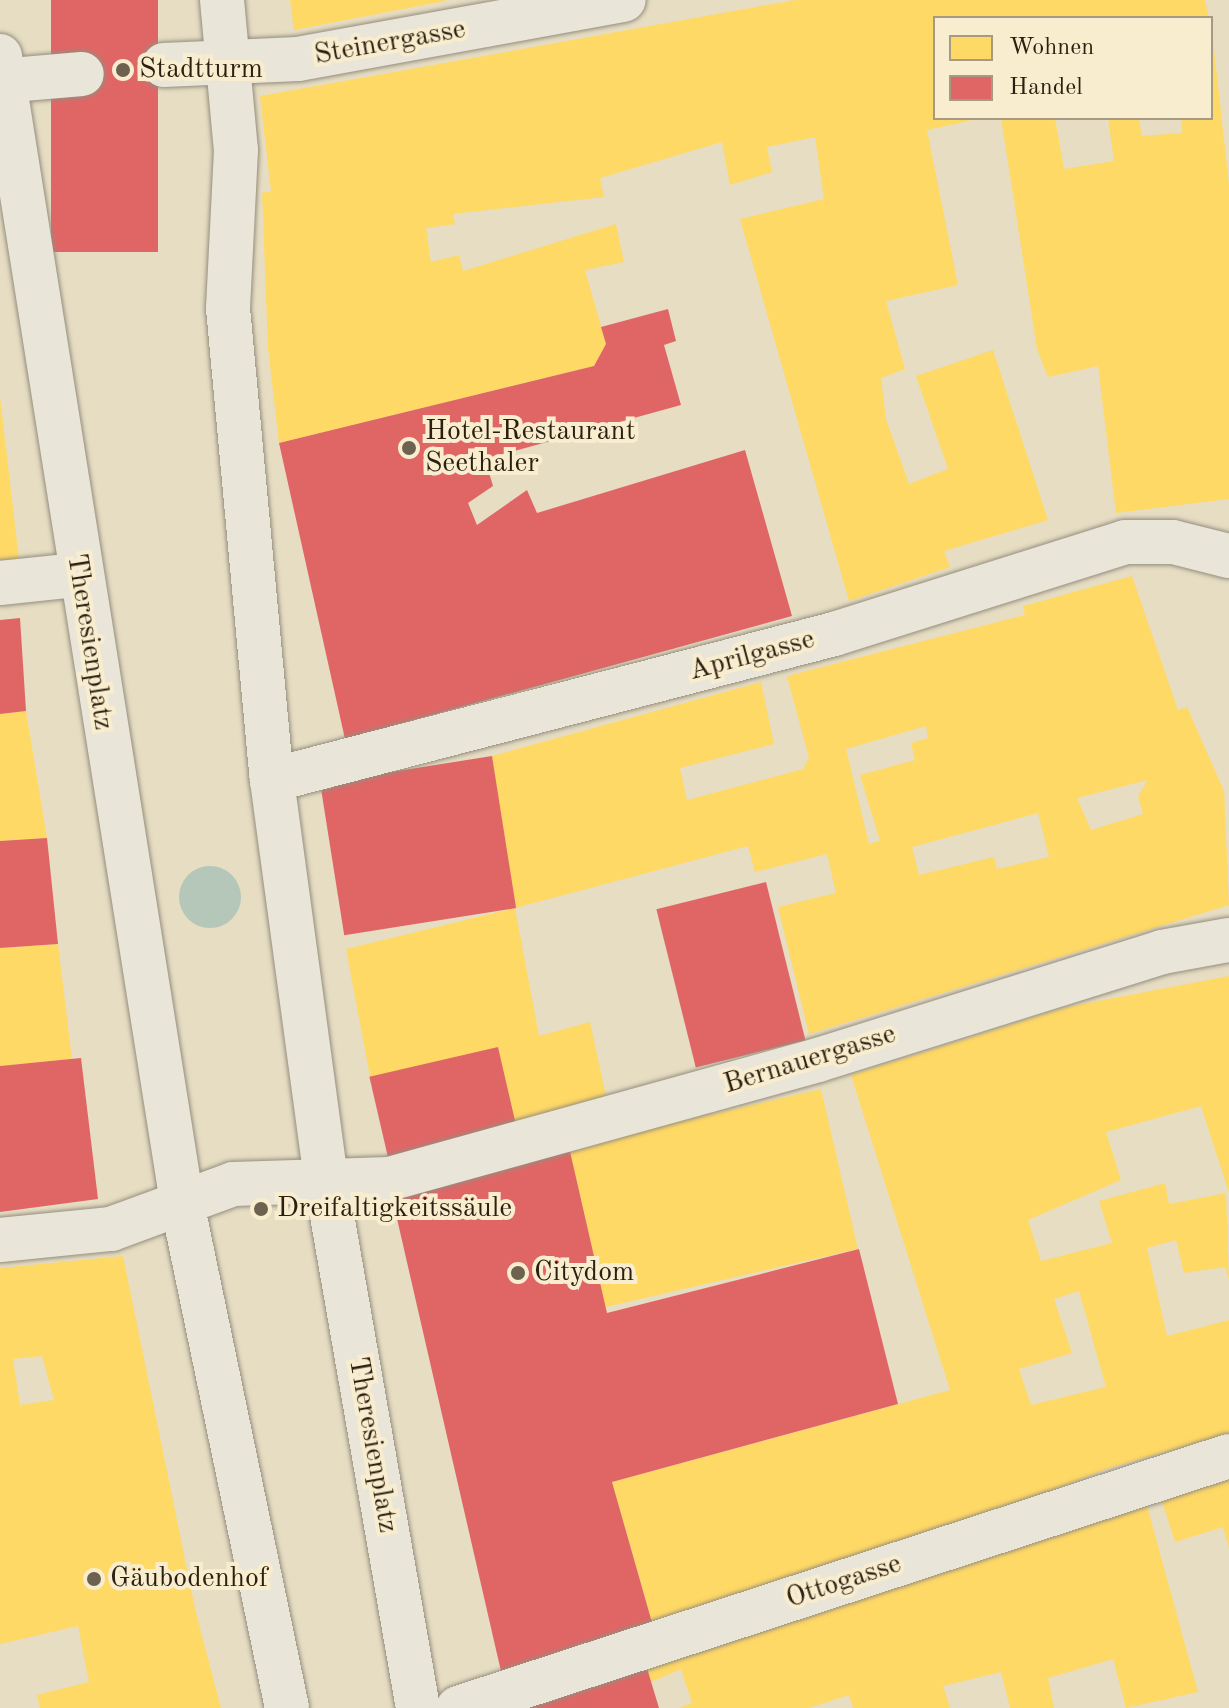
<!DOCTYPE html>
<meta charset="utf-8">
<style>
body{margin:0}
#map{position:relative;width:1229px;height:1708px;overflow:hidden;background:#e6ddc3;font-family:"Old Standard TT",serif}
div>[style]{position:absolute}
.water>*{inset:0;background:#b4c7b9}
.round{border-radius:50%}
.homes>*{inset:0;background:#ffd966;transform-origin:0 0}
.shops>*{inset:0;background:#e06666;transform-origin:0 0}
.roads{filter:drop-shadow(0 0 2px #958e7e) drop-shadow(0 0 2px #958e7e)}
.street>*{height:44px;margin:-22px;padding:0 22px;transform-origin:22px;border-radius:22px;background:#e9e5d8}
.dots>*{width:22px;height:22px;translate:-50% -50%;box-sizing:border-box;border:4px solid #f8edce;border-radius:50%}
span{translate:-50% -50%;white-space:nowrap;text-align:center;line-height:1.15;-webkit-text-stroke:8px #f8edce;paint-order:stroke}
.street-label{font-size:28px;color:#2c1e10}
.poi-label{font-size:28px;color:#2c1e10}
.left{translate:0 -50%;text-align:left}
.legend{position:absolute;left:933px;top:16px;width:280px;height:104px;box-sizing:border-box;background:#f8edce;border:2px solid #a69a82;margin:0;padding:10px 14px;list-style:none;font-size:24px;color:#2c1e10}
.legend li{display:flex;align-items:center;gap:16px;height:40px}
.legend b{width:40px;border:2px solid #a69a82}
</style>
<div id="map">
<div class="water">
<div class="round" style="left:179px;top:866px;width:62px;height:62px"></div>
</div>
<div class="homes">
<div style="clip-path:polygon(290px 0,445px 0,445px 1px,294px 30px)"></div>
<div style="clip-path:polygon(795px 0,1205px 0,1209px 18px,935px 18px,935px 118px,977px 119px,927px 130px,958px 285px,886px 301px,905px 369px,881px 378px,886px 419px,909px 484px,948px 469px,916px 376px,993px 350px,1048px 520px,944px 551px,950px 567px,849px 601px,740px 219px,824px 199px,815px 137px,767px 147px,772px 172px,730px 185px,722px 142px,600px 178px,604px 197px,453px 214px,455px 224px,426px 228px,431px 262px,459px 255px,463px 271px,616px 224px,624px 262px,585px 270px,606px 344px,594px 366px,279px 443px,268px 348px,262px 193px,271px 191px,260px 96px)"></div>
<div style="clip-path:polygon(1212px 31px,1229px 185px,1229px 499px,1116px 513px,1098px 366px,1048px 377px,1037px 349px,1001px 118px,1055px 118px,1064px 169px,1114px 161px,1108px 118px,1139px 118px,1142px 136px,1182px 133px,1181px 118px,1211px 118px)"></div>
<div style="clip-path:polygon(0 397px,19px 559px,0 561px)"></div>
<div style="clip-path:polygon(evenodd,1132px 576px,1178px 710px,1187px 707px,1224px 791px,1229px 905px,809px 1034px,778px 907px,836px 893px,827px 854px,755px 872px,748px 846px,515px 908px,492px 756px,761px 682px,774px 744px,680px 768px,687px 800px,803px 769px,809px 758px,787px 676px,1025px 615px,1023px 606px,1132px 576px,926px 726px,928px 738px,911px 743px,915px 760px,860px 775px,880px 841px,869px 844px,846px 749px,926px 726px,1132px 576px,1148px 780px,1138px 796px,1143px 814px,1091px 830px,1077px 798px,1148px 780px,1132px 576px,1038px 813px,1049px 857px,997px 869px,994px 857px,919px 875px,912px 847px,1038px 813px)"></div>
<div style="clip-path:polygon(26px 711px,47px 838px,0 841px,0 714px)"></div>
<div style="clip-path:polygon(515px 908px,539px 1036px,590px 1022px,609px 1110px,518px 1135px,498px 1047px,371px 1082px,346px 949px)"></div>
<div style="clip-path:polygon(58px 944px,72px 1059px,0 1066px,0 948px)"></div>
<div style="clip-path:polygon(evenodd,1229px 976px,1229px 1193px,1201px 1106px,1106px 1132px,1121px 1180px,1028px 1220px,1041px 1261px,1112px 1243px,1099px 1201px,1165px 1183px,1169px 1204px,1226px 1193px,1229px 1280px,1225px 1267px,1184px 1273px,1176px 1240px,1147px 1248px,1167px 1336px,1229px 1320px,1229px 1434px,1109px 1468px,809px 1585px,655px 1633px,612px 1482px,950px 1390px,851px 1075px,1067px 1007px,1229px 976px,1079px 1291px,1106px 1387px,1031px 1405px,1019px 1369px,1072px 1353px,1054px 1299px,1079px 1291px)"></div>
<div style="left:821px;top:1089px;width:164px;height:259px;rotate:77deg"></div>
<div style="clip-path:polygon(evenodd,123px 1256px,196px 1613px,221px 1708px,40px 1708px,37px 1695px,89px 1682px,78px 1626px,0 1644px,0 1268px,123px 1256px,42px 1356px,54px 1400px,20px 1405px,13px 1359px,42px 1356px)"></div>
<div style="clip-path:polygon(1229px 1479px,1229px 1549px,1223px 1527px,1175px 1542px,1161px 1498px)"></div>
<div style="clip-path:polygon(1146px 1502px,1198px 1692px,1126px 1708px,1113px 1659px,1048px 1678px,1054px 1708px,1010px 1708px,1001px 1672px,943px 1686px,950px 1708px,853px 1708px,849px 1695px,808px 1708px,679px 1708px,692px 1703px,681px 1669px,651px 1682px,646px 1665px)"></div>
</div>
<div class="shops">
<div style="left:51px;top:0;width:107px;height:252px"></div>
<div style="clip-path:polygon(668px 309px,676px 341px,664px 345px,681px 405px,485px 459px,493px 486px,468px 503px,477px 525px,527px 490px,537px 513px,745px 450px,792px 616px,345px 739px,279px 443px,594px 366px,606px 344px,601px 327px)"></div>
<div style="clip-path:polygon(20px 618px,26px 711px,0 714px,0 620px)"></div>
<div style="left:492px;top:756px;width:154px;height:174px;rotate:81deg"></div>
<div style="clip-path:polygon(47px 838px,58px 944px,0 948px,0 841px)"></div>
<div style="left:766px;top:882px;width:163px;height:113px;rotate:76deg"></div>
<div style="left:498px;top:1047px;width:90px;height:132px;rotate:77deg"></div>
<div style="clip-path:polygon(81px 1058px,98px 1199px,0 1212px,0 1066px)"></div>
<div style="clip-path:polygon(569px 1147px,607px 1313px,859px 1249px,898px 1404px,612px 1482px,655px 1633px,503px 1680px,392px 1197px)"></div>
<div style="clip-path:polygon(646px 1665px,659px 1708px,518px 1708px)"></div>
</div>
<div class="roads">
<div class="street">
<div style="left:222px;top:0;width:151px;rotate:84.7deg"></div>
<div style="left:236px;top:150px;width:158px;rotate:92.9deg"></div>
<div style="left:228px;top:308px;width:474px;rotate:84.7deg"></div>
<div style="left:272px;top:780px;width:405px;rotate:82.3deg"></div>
<div style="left:326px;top:1181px;width:535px;rotate:80.1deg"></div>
<div style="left:0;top:56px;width:1161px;rotate:80.98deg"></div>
<div style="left:182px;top:1203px;width:516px;rotate:78.25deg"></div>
<div style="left:164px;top:65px;width:134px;rotate:-2.6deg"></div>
<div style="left:298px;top:59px;width:331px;rotate:-10.3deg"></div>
<div style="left:0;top:81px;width:82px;rotate:-4.9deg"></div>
<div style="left:0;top:583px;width:78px;rotate:-5.9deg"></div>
<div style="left:272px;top:780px;width:581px;rotate:-14.56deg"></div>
<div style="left:834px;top:634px;width:305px;rotate:-17.5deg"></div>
<div style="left:1125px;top:542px;width:48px"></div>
<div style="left:1173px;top:542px;width:58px;rotate:14deg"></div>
<div style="left:0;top:1240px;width:112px;rotate:-5.7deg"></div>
<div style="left:111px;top:1229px;width:130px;rotate:-20.2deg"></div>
<div style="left:233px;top:1184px;width:156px;rotate:-1.8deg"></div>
<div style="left:389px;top:1179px;width:445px;rotate:-15.5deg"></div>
<div style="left:818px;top:1060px;width:361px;rotate:-17.4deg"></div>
<div style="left:1162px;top:952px;width:68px;rotate:-10.2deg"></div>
<div style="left:458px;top:1708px;width:811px;rotate:-18.1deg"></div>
</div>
</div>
<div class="dots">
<div style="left:123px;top:70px;background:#6d614f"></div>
<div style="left:409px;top:448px;background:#6d614f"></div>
<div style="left:261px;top:1209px;background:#6d614f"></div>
<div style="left:518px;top:1273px;background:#6d614f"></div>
<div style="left:94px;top:1579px;background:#6d614f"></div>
</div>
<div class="street-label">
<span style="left:390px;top:43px;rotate:-10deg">Steinergasse</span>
<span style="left:89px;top:642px;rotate:81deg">Theresienplatz</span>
<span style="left:752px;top:656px;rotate:-15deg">Aprilgasse</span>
<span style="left:810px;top:1060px;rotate:-17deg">Bernauergasse</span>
<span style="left:372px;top:1445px;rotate:80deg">Theresienplatz</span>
<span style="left:844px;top:1582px;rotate:-18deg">Ottogasse</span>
</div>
<div class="poi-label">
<span class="left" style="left:139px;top:70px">Stadtturm</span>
<span class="left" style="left:425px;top:448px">Hotel-Restaurant<br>Seethaler</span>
<span class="left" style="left:277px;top:1209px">Dreifaltigkeitssäule</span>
<span class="left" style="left:534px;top:1273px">Citydom</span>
<span class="left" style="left:110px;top:1579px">Gäubodenhof</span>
</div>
<ul class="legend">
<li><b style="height:22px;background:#ffd966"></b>Wohnen</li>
<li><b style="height:22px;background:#e06666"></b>Handel</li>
</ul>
</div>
